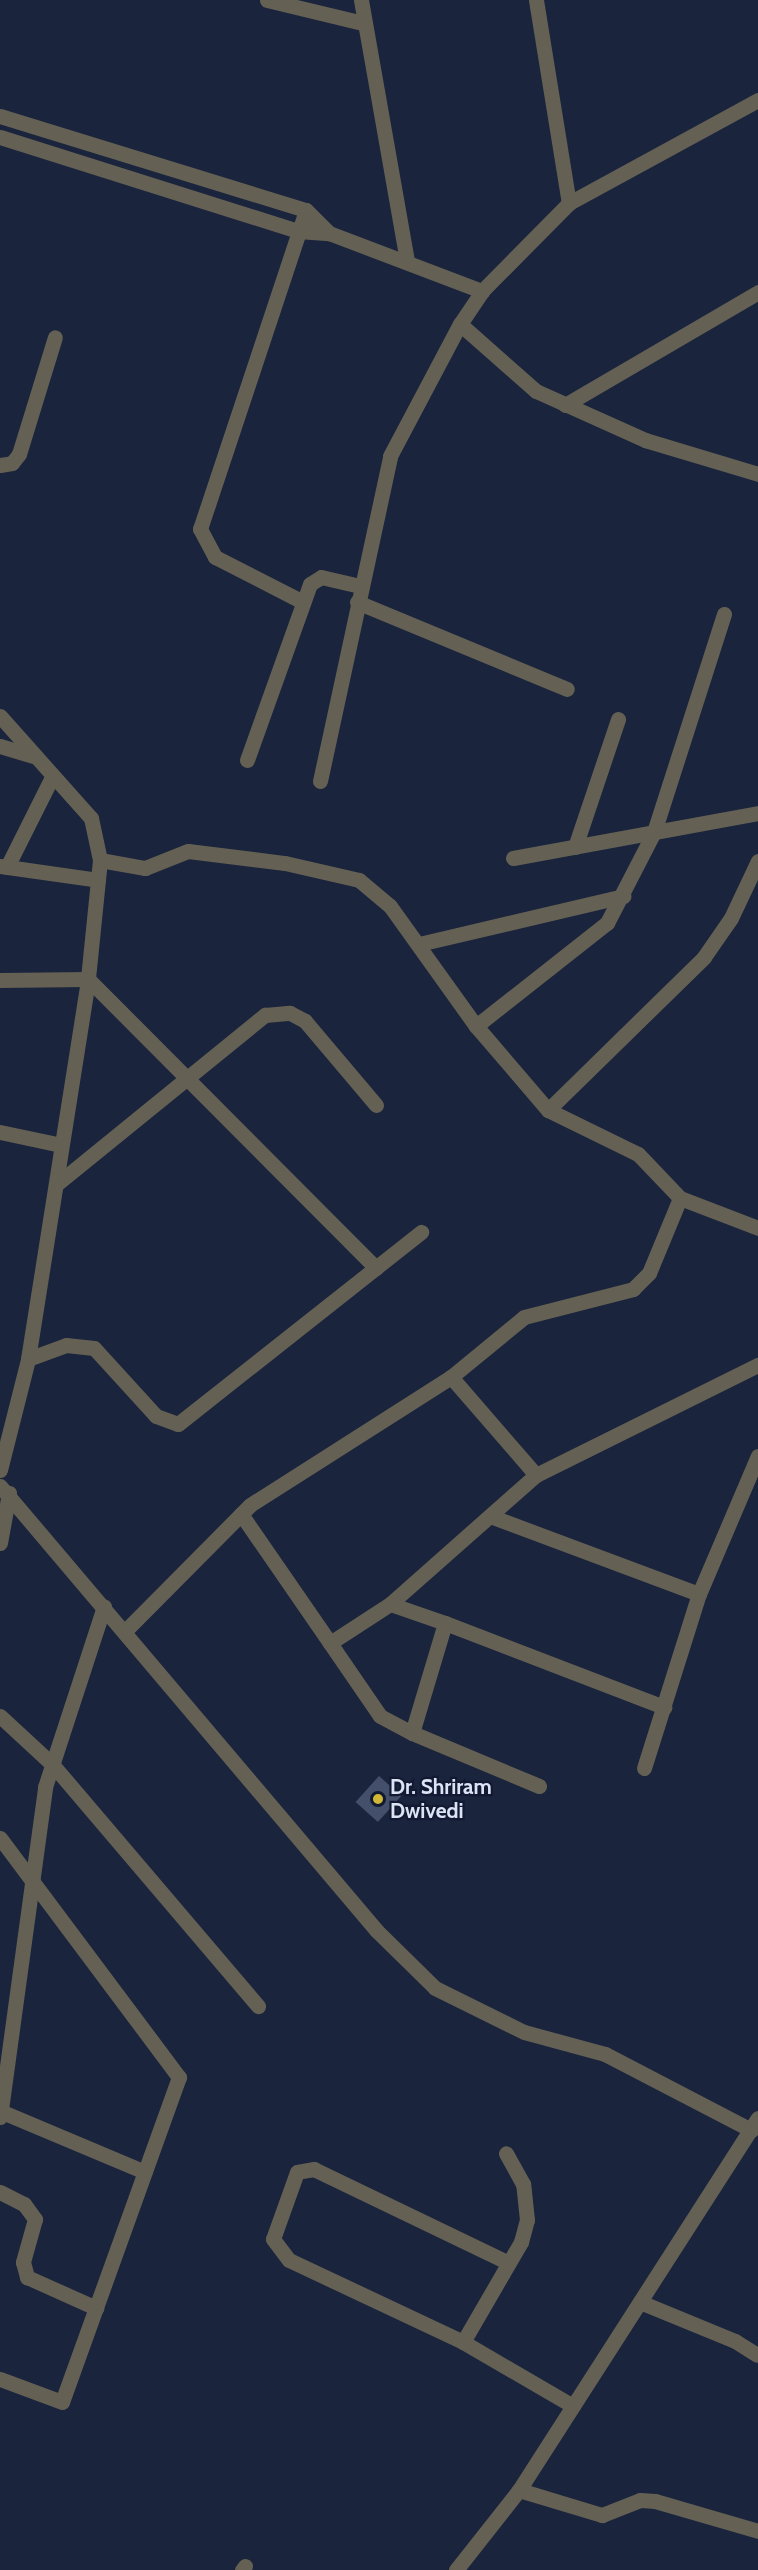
<!DOCTYPE html>
<style>
body{margin:0}
#map{position:relative;width:758px;height:2570px;overflow:hidden;background:#1a243c;font-family:Cabin,sans-serif}
div>[style]{position:absolute}
.building>*{inset:0;background:#44506b;transform-origin:0 0}
.minor>*{height:15px;margin:-7.5px;padding:0 7.5px;transform-origin:7.5px;border-radius:7.5px;background:#646154}
.dots>*{width:16px;height:16px;translate:-50% -50%;box-sizing:border-box;border:3px solid #111a32;border-radius:50%}
span{translate:-50% -50%;white-space:nowrap;text-align:center;line-height:1.15;-webkit-text-stroke:4.5px #111a32;paint-order:stroke}
.poi-label{font-size:21px;color:#dce3f4;font-weight:700}
.left{translate:0 -50%;text-align:left}
</style>
<div id="map">
<div class="building">
<div style="left:379px;top:1776px;width:30px;height:35px;rotate:42deg"></div>
</div>
<div class="minor">
<div style="left:267px;top:0;width:99px;rotate:13.5deg"></div>
<div style="left:361px;top:0;width:266px;rotate:80deg"></div>
<div style="left:536px;top:0;width:206px;rotate:80.8deg"></div>
<div style="left:0;top:116px;width:320px;rotate:17.1deg"></div>
<div style="left:306px;top:210px;width:33px;rotate:45deg"></div>
<div style="left:0;top:137px;width:312px;rotate:17.5deg"></div>
<div style="left:298px;top:231px;width:31px;rotate:4deg"></div>
<div style="left:329px;top:233px;width:164px;rotate:20.8deg"></div>
<div style="left:460px;top:324px;width:101px;rotate:41.4deg"></div>
<div style="left:536px;top:391px;width:120px;rotate:24.2deg"></div>
<div style="left:645px;top:440px;width:118px;rotate:16.7deg"></div>
<div style="left:565px;top:405px;width:224px;rotate:-30.3deg"></div>
<div style="left:0;top:465px;width:12px;rotate:-9deg"></div>
<div style="left:12px;top:463px;width:11px;rotate:-52deg"></div>
<div style="left:19px;top:454px;width:122px;rotate:-72.9deg"></div>
<div style="left:303px;top:602px;width:99px;rotate:-152.9deg"></div>
<div style="left:215px;top:557px;width:32px;rotate:-118deg"></div>
<div style="left:200px;top:529px;width:336px;rotate:-71.6deg"></div>
<div style="left:357px;top:602px;width:227px;rotate:22.5deg"></div>
<div style="left:0;top:716px;width:137px;rotate:48.3deg"></div>
<div style="left:91px;top:818px;width:43px;rotate:77.9deg"></div>
<div style="left:100px;top:860px;width:120px;rotate:95.8deg"></div>
<div style="left:88px;top:979px;width:88px;rotate:179.3deg"></div>
<div style="left:0;top:746px;width:34px;rotate:17deg"></div>
<div style="left:247px;top:760px;width:187px;rotate:-70.3deg"></div>
<div style="left:310px;top:584px;width:13px;rotate:-32deg"></div>
<div style="left:321px;top:577px;width:40px;rotate:13deg"></div>
<div style="left:320px;top:781px;width:332px;rotate:-77.8deg"></div>
<div style="left:390px;top:456px;width:149px;rotate:-62.1deg"></div>
<div style="left:460px;top:324px;width:40px;rotate:-56deg"></div>
<div style="left:482px;top:291px;width:124px;rotate:-45.3deg"></div>
<div style="left:569px;top:203px;width:215px;rotate:-28.6deg"></div>
<div style="left:575px;top:847px;width:135px;rotate:-71.4deg"></div>
<div style="left:513px;top:858px;width:249px;rotate:-10.4deg"></div>
<div style="left:100px;top:860px;width:46px;rotate:10.1deg"></div>
<div style="left:145px;top:868px;width:46px;rotate:-21.6deg"></div>
<div style="left:188px;top:851px;width:98px;rotate:7.1deg"></div>
<div style="left:285px;top:863px;width:76px;rotate:12.9deg"></div>
<div style="left:359px;top:880px;width:40px;rotate:40deg"></div>
<div style="left:390px;top:906px;width:148px;rotate:54.4deg"></div>
<div style="left:476px;top:1026px;width:111px;rotate:49.4deg"></div>
<div style="left:548px;top:1110px;width:100px;rotate:26.1deg"></div>
<div style="left:638px;top:1154px;width:61px;rotate:46.3deg"></div>
<div style="left:0;top:866px;width:99px;rotate:8.1deg"></div>
<div style="left:7px;top:867px;width:101px;rotate:-63.4deg"></div>
<div style="left:419px;top:944px;width:210px;rotate:-13.2deg"></div>
<div style="left:88px;top:979px;width:408px;rotate:45.1deg"></div>
<div style="left:476px;top:1026px;width:167px;rotate:-38.2deg"></div>
<div style="left:607px;top:923px;width:102px;rotate:-62.7deg"></div>
<div style="left:654px;top:832px;width:229px;rotate:-72.2deg"></div>
<div style="left:548px;top:1110px;width:219px;rotate:-44.4deg"></div>
<div style="left:704px;top:957px;width:47px;rotate:-55.3deg"></div>
<div style="left:731px;top:918px;width:63px;rotate:-64.7deg"></div>
<div style="left:0;top:1132px;width:62px;rotate:12deg"></div>
<div style="left:58px;top:1183px;width:267px;rotate:-39.1deg"></div>
<div style="left:265px;top:1015px;width:25px;rotate:-5deg"></div>
<div style="left:290px;top:1013px;width:17px;rotate:28deg"></div>
<div style="left:305px;top:1021px;width:110px;rotate:49.8deg"></div>
<div style="left:28px;top:1359px;width:40px;rotate:-20.2deg"></div>
<div style="left:66px;top:1345px;width:28px;rotate:6deg"></div>
<div style="left:94px;top:1348px;width:92px;rotate:47.6deg"></div>
<div style="left:156px;top:1416px;width:23px;rotate:20deg"></div>
<div style="left:178px;top:1424px;width:310px;rotate:-38.3deg"></div>
<div style="left:0;top:1470px;width:114px;rotate:-75.8deg"></div>
<div style="left:28px;top:1359px;width:385px;rotate:-81deg"></div>
<div style="left:536px;top:1475px;width:130px;rotate:-130.9deg"></div>
<div style="left:451px;top:1377px;width:94px;rotate:-39.4deg"></div>
<div style="left:524px;top:1317px;width:113px;rotate:-14.4deg"></div>
<div style="left:633px;top:1289px;width:23px;rotate:-45deg"></div>
<div style="left:649px;top:1273px;width:81px;rotate:-67.5deg"></div>
<div style="left:680px;top:1198px;width:84px;rotate:21deg"></div>
<div style="left:0;top:1486px;width:583px;rotate:49.73deg"></div>
<div style="left:377px;top:1931px;width:81px;rotate:44.5deg"></div>
<div style="left:435px;top:1988px;width:99px;rotate:26.3deg"></div>
<div style="left:524px;top:2032px;width:84px;rotate:15.2deg"></div>
<div style="left:605px;top:2054px;width:165px;rotate:27.5deg"></div>
<div style="left:241px;top:1514px;width:157px;rotate:55.4deg"></div>
<div style="left:330px;top:1643px;width:72px;rotate:-33deg"></div>
<div style="left:490px;top:1516px;width:223px;rotate:20.5deg"></div>
<div style="left:0;top:1543px;width:51px;rotate:-79.8deg"></div>
<div style="left:445px;top:1623px;width:235px;rotate:21deg"></div>
<div style="left:125px;top:1631px;width:177px;rotate:-45.2deg"></div>
<div style="left:250px;top:1505px;width:238px;rotate:-32.5deg"></div>
<div style="left:330px;top:1643px;width:88px;rotate:55.6deg"></div>
<div style="left:380px;top:1716px;width:36px;rotate:28deg"></div>
<div style="left:0;top:1716px;width:71px;rotate:42.7deg"></div>
<div style="left:52px;top:1764px;width:318px;rotate:49.6deg"></div>
<div style="left:644px;top:1768px;width:182px;rotate:-72.5deg"></div>
<div style="left:699px;top:1594px;width:150px;rotate:-66.9deg"></div>
<div style="left:539px;top:1786px;width:138px;rotate:-157.3deg"></div>
<div style="left:412px;top:1733px;width:115px;rotate:-73.3deg"></div>
<div style="left:445px;top:1623px;width:58px;rotate:-160.9deg"></div>
<div style="left:390px;top:1604px;width:195px;rotate:-41.5deg"></div>
<div style="left:536px;top:1475px;width:248px;rotate:-26.4deg"></div>
<div style="left:0;top:1838px;width:299px;rotate:53.2deg"></div>
<div style="left:179px;top:2077px;width:345px;rotate:109.8deg"></div>
<div style="left:62px;top:2402px;width:66px;rotate:-159.6deg"></div>
<div style="left:0;top:2111px;width:157px;rotate:22.8deg"></div>
<div style="left:0;top:2117px;width:333px;rotate:-82.2deg"></div>
<div style="left:45px;top:1787px;width:190px;rotate:-71.9deg"></div>
<div style="left:0;top:2192px;width:27px;rotate:27deg"></div>
<div style="left:24px;top:2204px;width:19px;rotate:54deg"></div>
<div style="left:35px;top:2219px;width:45px;rotate:105.6deg"></div>
<div style="left:23px;top:2262px;width:16px;rotate:75deg"></div>
<div style="left:27px;top:2277px;width:76px;rotate:24.2deg"></div>
<div style="left:507px;top:2262px;width:214px;rotate:-154.3deg"></div>
<div style="left:314px;top:2169px;width:17px;rotate:170deg"></div>
<div style="left:297px;top:2172px;width:71px;rotate:109.7deg"></div>
<div style="left:273px;top:2239px;width:26px;rotate:53deg"></div>
<div style="left:289px;top:2260px;width:192px;rotate:25.2deg"></div>
<div style="left:463px;top:2342px;width:127px;rotate:30.2deg"></div>
<div style="left:640px;top:2302px;width:103px;rotate:22.3deg"></div>
<div style="left:735px;top:2341px;width:26px;rotate:32deg"></div>
<div style="left:463px;top:2342px;width:116px;rotate:-59.9deg"></div>
<div style="left:521px;top:2242px;width:23px;rotate:-75deg"></div>
<div style="left:527px;top:2220px;width:36px;rotate:-96deg"></div>
<div style="left:523px;top:2184px;width:35px;rotate:-119deg"></div>
<div style="left:519px;top:2490px;width:87px;rotate:16.8deg"></div>
<div style="left:602px;top:2515px;width:41px;rotate:-21.5deg"></div>
<div style="left:640px;top:2500px;width:15px;rotate:4deg"></div>
<div style="left:655px;top:2501px;width:107px;rotate:16.2deg"></div>
<div style="left:242px;top:2570px;width:5px;rotate:-53deg"></div>
<div style="left:456px;top:2570px;width:102px;rotate:-51.8deg"></div>
<div style="left:519px;top:2490px;width:442px;rotate:-57.3deg"></div>
</div>
<div class="dots">
<div style="left:378px;top:1799px;background:#d0b736"></div>
</div>
<div class="poi-label">
<span class="left" style="left:390px;top:1799px">Dr. Shriram<br>Dwivedi</span>
</div>
</div>
